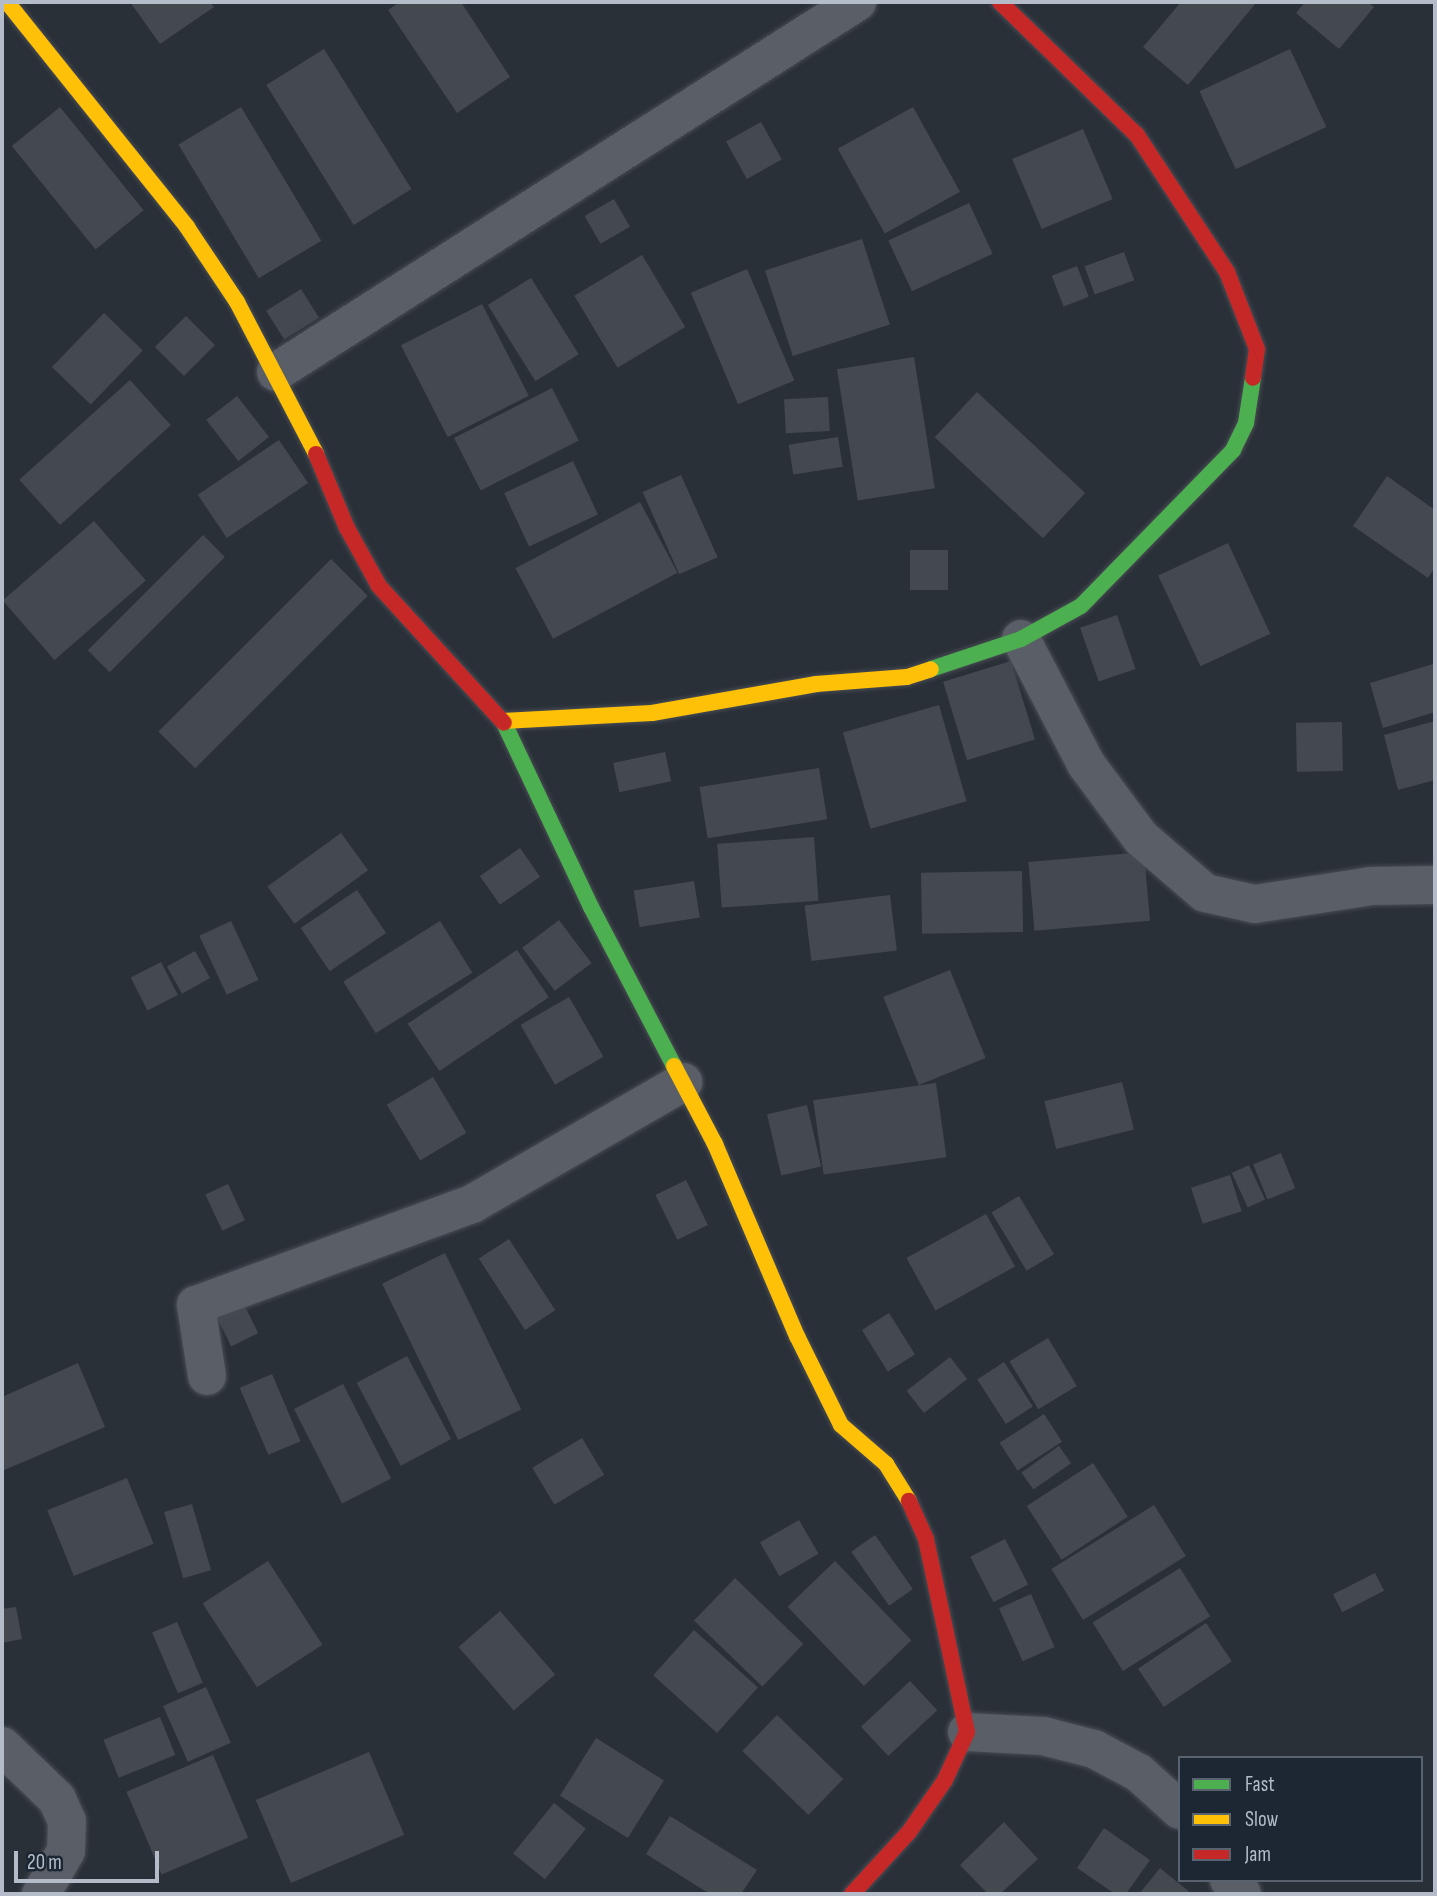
<!DOCTYPE html>
<style>
body{margin:0}
#map{position:relative;width:1437px;height:1896px;overflow:hidden;background:#2a3038;font-family:"Sofia Sans Condensed",sans-serif}
div>[style]{position:absolute}
.building>*{inset:0;background:#444950;transform-origin:0 0}
.roads{filter:drop-shadow(0 0 2px #484c53) drop-shadow(0 0 2px #484c53)}
.street>*{height:38px;margin:-19px;padding:0 19px;transform-origin:19px;border-radius:19px;background:#5a5e66}
.fast>*{height:16px;margin:-8px;padding:0 8px;transform-origin:8px;border-radius:8px;background:#4caf50}
.slow>*{height:16px;margin:-8px;padding:0 8px;transform-origin:8px;border-radius:8px;background:#ffc107}
.jam>*{height:16px;margin:-8px;padding:0 8px;transform-origin:8px;border-radius:8px;background:#c62828}
span{translate:-50% -50%;white-space:nowrap;text-align:center;line-height:1.15;-webkit-text-stroke:5px #1d2633;paint-order:stroke}
.frame{position:absolute;inset:0;border:4px solid #b4bcc9;pointer-events:none}
.legend{position:absolute;left:1178px;top:1756px;width:245px;height:126px;box-sizing:border-box;background:#1d2633;border:2px solid #59626f;margin:0;padding:9px 12px;list-style:none;font-size:21px;color:#b4bcc9}
.legend li{display:flex;align-items:center;gap:14px;height:35px}
.legend b{width:35px;border:2px solid #59626f}
.scale{position:absolute;left:14px;top:1851px;width:145px;height:32px;box-sizing:border-box;border:4px solid #b4bcc9;border-top:0;padding-left:9px;font-size:21px;line-height:24px;white-space:nowrap;color:#b4bcc9;-webkit-text-stroke:5px #1d2633;paint-order:stroke}
</style>
<div id="map">
<div class="building">
<div style="clip-path:polygon(130px 2px,210px 2px,214px 7px,160px 44px)"></div>
<div style="clip-path:polygon(400px 2px,461px 2px,510px 77px,457px 113px,388px 10px)"></div>
<div style="clip-path:polygon(1181px 2px,1256px 3px,1188px 85px,1143px 47px)"></div>
<div style="clip-path:polygon(1305px 2px,1368px 2px,1374px 7px,1339px 49px,1296px 13px)"></div>
<div style="left:324px;top:49px;width:165px;height:68px;rotate:58deg"></div>
<div style="left:1290px;top:49px;width:86px;height:100px;rotate:65deg"></div>
<div style="left:60px;top:107px;width:133px;height:62px;rotate:51deg"></div>
<div style="left:241px;top:107px;width:156px;height:73px;rotate:59deg"></div>
<div style="left:913px;top:107px;width:97px;height:86px;rotate:61deg"></div>
<div style="left:761px;top:122px;width:43px;height:40px;rotate:61deg"></div>
<div style="left:1083px;top:129px;width:76px;height:77px;rotate:67deg"></div>
<div style="left:614px;top:199px;width:32px;height:34px;rotate:60deg"></div>
<div style="left:969px;top:203px;width:56px;height:89px;rotate:65deg"></div>
<div style="left:862px;top:239px;width:90px;height:102px;rotate:72deg"></div>
<div style="left:1124px;top:252px;width:30px;height:42px;rotate:70deg"></div>
<div style="left:642px;top:255px;width:84px;height:79px;rotate:59deg"></div>
<div style="left:1077px;top:266px;width:33px;height:27px;rotate:69deg"></div>
<div style="left:747px;top:269px;width:121px;height:61px;rotate:67deg"></div>
<div style="left:531px;top:278px;width:90px;height:51px;rotate:58deg"></div>
<div style="left:301px;top:289px;width:34px;height:41px;rotate:58deg"></div>
<div style="left:482px;top:304px;width:103px;height:91px;rotate:63deg"></div>
<div style="left:104px;top:313px;width:54px;height:75px;rotate:44deg"></div>
<div style="left:186px;top:316px;width:41px;height:44px;rotate:45deg"></div>
<div style="left:914px;top:357px;width:133px;height:78px;rotate:81deg"></div>
<div style="left:130px;top:380px;width:61px;height:149px;rotate:48deg"></div>
<div style="left:552px;top:388px;width:59px;height:110px;rotate:63deg"></div>
<div style="left:977px;top:392px;width:148px;height:62px;rotate:43deg"></div>
<div style="left:237px;top:396px;width:52px;height:39px;rotate:52deg"></div>
<div style="left:828px;top:397px;width:34px;height:44px;rotate:87deg"></div>
<div style="left:838px;top:437px;width:30px;height:50px;rotate:81deg"></div>
<div style="left:279px;top:440px;width:52px;height:98px;rotate:56deg"></div>
<div style="left:573px;top:461px;width:59px;height:76px;rotate:65deg"></div>
<div style="left:681px;top:475px;width:90px;height:42px;rotate:66deg"></div>
<div style="clip-path:polygon(1387px 476px,1435px 510px,1435px 567px,1428px 578px,1353px 526px)"></div>
<div style="left:640px;top:502px;width:80px;height:141px;rotate:62deg"></div>
<div style="left:94px;top:521px;width:79px;height:121px;rotate:49deg"></div>
<div style="left:203px;top:535px;width:31px;height:163px;rotate:45deg"></div>
<div style="left:1228px;top:543px;width:100px;height:77px;rotate:65deg"></div>
<div style="left:948px;top:550px;width:40px;height:38px;rotate:90deg"></div>
<div style="left:331px;top:559px;width:52px;height:244px;rotate:45deg"></div>
<div style="left:1117px;top:615px;width:57px;height:39px;rotate:71deg"></div>
<div style="left:1011px;top:661px;width:82px;height:71px;rotate:73deg"></div>
<div style="clip-path:polygon(1433px 664px,1435px 712px,1383px 728px,1370px 683px)"></div>
<div style="left:939px;top:705px;width:100px;height:100px;rotate:74deg"></div>
<div style="clip-path:polygon(1435px 721px,1435px 780px,1398px 790px,1384px 735px)"></div>
<div style="left:1342px;top:722px;width:49px;height:46px;rotate:89deg"></div>
<div style="left:665px;top:752px;width:30px;height:53px;rotate:78deg"></div>
<div style="left:819px;top:768px;width:52px;height:121px;rotate:81deg"></div>
<div style="left:341px;top:833px;width:46px;height:91px;rotate:54deg"></div>
<div style="left:814px;top:837px;width:64px;height:97px;rotate:86deg"></div>
<div style="left:520px;top:848px;width:35px;height:49px;rotate:55deg"></div>
<div style="left:1144px;top:852px;width:69px;height:116px;rotate:85deg"></div>
<div style="left:1022px;top:871px;width:61px;height:101px;rotate:89deg"></div>
<div style="left:694px;top:881px;width:37px;height:61px;rotate:81deg"></div>
<div style="left:357px;top:890px;width:52px;height:68px;rotate:56deg"></div>
<div style="left:890px;top:895px;width:56px;height:86px;rotate:83deg"></div>
<div style="left:559px;top:920px;width:54px;height:46px;rotate:53deg"></div>
<div style="left:231px;top:921px;width:65px;height:35px;rotate:65deg"></div>
<div style="left:440px;top:921px;width:61px;height:114px;rotate:58deg"></div>
<div style="left:517px;top:950px;width:57px;height:132px;rotate:56deg"></div>
<div style="left:195px;top:951px;width:31px;height:32px;rotate:61deg"></div>
<div style="left:161px;top:962px;width:37px;height:34px;rotate:63deg"></div>
<div style="left:950px;top:970px;width:95px;height:72px;rotate:68deg"></div>
<div style="left:569px;top:997px;width:69px;height:56px;rotate:60deg"></div>
<div style="left:433px;top:1077px;width:65px;height:54px;rotate:59deg"></div>
<div style="left:1122px;top:1082px;width:49px;height:80px;rotate:76deg"></div>
<div style="left:936px;top:1083px;width:75px;height:124px;rotate:82deg"></div>
<div style="left:807px;top:1105px;width:63px;height:41px;rotate:77deg"></div>
<div style="left:1281px;top:1153px;width:38px;height:30px;rotate:68deg"></div>
<div style="left:1249px;top:1165px;width:38px;height:19px;rotate:65deg"></div>
<div style="left:1230px;top:1175px;width:38px;height:41px;rotate:72deg"></div>
<div style="left:686px;top:1180px;width:50px;height:34px;rotate:64deg"></div>
<div style="left:228px;top:1184px;width:40px;height:25px;rotate:65deg"></div>
<div style="left:1019px;top:1196px;width:68px;height:32px;rotate:59deg"></div>
<div style="left:986px;top:1214px;width:60px;height:91px;rotate:61deg"></div>
<div style="left:509px;top:1239px;width:85px;height:36px;rotate:57deg"></div>
<div style="left:445px;top:1253px;width:174px;height:70px;rotate:64deg"></div>
<div style="left:242px;top:1300px;width:37px;height:30px;rotate:64deg"></div>
<div style="left:889px;top:1313px;width:49px;height:32px;rotate:58deg"></div>
<div style="left:1048px;top:1338px;width:56px;height:45px;rotate:59deg"></div>
<div style="left:407px;top:1356px;width:94px;height:57px;rotate:62deg"></div>
<div style="left:950px;top:1357px;width:28px;height:55px;rotate:52deg"></div>
<div style="left:1004px;top:1362px;width:53px;height:32px;rotate:57deg"></div>
<div style="clip-path:polygon(78px 1363px,105px 1427px,2px 1471px,2px 1397px)"></div>
<div style="left:272px;top:1374px;width:73px;height:35px;rotate:67deg"></div>
<div style="left:343px;top:1384px;width:106px;height:55px;rotate:63deg"></div>
<div style="left:1044px;top:1414px;width:33px;height:53px;rotate:57deg"></div>
<div style="left:582px;top:1438px;width:43px;height:58px;rotate:59deg"></div>
<div style="left:1059px;top:1446px;width:21px;height:46px;rotate:55deg"></div>
<div style="left:1093px;top:1463px;width:64px;height:79px;rotate:57deg"></div>
<div style="left:127px;top:1478px;width:71px;height:86px;rotate:68deg"></div>
<div style="left:192px;top:1504px;width:69px;height:29px;rotate:74deg"></div>
<div style="left:1154px;top:1505px;width:60px;height:121px;rotate:58deg"></div>
<div style="left:799px;top:1520px;width:39px;height:45px;rotate:60deg"></div>
<div style="left:875px;top:1535px;width:66px;height:29px;rotate:55deg"></div>
<div style="left:1005px;top:1539px;width:51px;height:39px;rotate:63deg"></div>
<div style="left:268px;top:1561px;width:100px;height:78px;rotate:57deg"></div>
<div style="left:835px;top:1561px;width:110px;height:66px;rotate:46deg"></div>
<div style="left:1180px;top:1568px;width:57px;height:103px;rotate:58deg"></div>
<div style="left:1375px;top:1573px;width:20px;height:47px;rotate:63deg"></div>
<div style="left:735px;top:1578px;width:95px;height:59px;rotate:44deg"></div>
<div style="left:1031px;top:1594px;width:58px;height:35px;rotate:66deg"></div>
<div style="clip-path:polygon(16px 1607px,22px 1639px,2px 1643px,2px 1609px)"></div>
<div style="left:500px;top:1611px;width:84px;height:55px;rotate:49deg"></div>
<div style="left:177px;top:1622px;width:66px;height:27px;rotate:67deg"></div>
<div style="left:1206px;top:1623px;width:46px;height:82px;rotate:56deg"></div>
<div style="left:694px;top:1630px;width:86px;height:61px;rotate:42deg"></div>
<div style="left:910px;top:1681px;width:40px;height:67px;rotate:47deg"></div>
<div style="left:206px;top:1687px;width:61px;height:47px;rotate:66deg"></div>
<div style="left:777px;top:1715px;width:92px;height:50px;rotate:44deg"></div>
<div style="left:160px;top:1717px;width:41px;height:61px;rotate:68deg"></div>
<div style="left:596px;top:1738px;width:80px;height:68px;rotate:32deg"></div>
<div style="left:369px;top:1752px;width:90px;height:123px;rotate:67deg"></div>
<div style="left:213px;top:1755px;width:90px;height:94px;rotate:67deg"></div>
<div style="left:554px;top:1803px;width:41px;height:65px;rotate:39deg"></div>
<div style="clip-path:polygon(670px 1816px,757px 1870px,741px 1894px,710px 1894px,646px 1854px)"></div>
<div style="clip-path:polygon(1004px 1822px,1038px 1859px,1000px 1894px,988px 1894px,960px 1865px)"></div>
<div style="clip-path:polygon(1104px 1828px,1150px 1860px,1126px 1894px,1115px 1894px,1077px 1868px)"></div>
<div style="clip-path:polygon(1160px 1868px,1192px 1894px,1139px 1894px)"></div>
</div>
<div class="roads">
<div class="street">
<div style="left:276px;top:372px;width:689px;rotate:-32.49deg"></div>
<div style="left:1021px;top:639px;width:141px;rotate:62.5deg"></div>
<div style="left:1086px;top:764px;width:92px;rotate:53.4deg"></div>
<div style="left:1141px;top:838px;width:84px;rotate:40.7deg"></div>
<div style="left:1205px;top:893px;width:51px;rotate:12.4deg"></div>
<div style="left:1255px;top:904px;width:117px;rotate:-8.8deg"></div>
<div style="left:1371px;top:886px;width:64px;rotate:-0.9deg"></div>
<div style="left:207px;top:1376px;width:72px;rotate:-98.8deg"></div>
<div style="left:196px;top:1305px;width:294px;rotate:-20.1deg"></div>
<div style="left:472px;top:1204px;width:244px;rotate:-30deg"></div>
<div style="left:967px;top:1732px;width:76px;rotate:3deg"></div>
<div style="left:1043px;top:1736px;width:53px;rotate:14.3deg"></div>
<div style="left:1094px;top:1749px;width:51px;rotate:28.1deg"></div>
<div style="left:1139px;top:1773px;width:55px;rotate:42.1deg"></div>
<div style="left:2px;top:1746px;width:76px;rotate:43.9deg"></div>
<div style="left:57px;top:1799px;width:24px;rotate:66deg"></div>
<div style="left:67px;top:1821px;width:30px;rotate:92deg"></div>
<div style="left:66px;top:1851px;width:50px;rotate:120.2deg"></div>
<div style="left:1229px;top:1880px;width:19px;rotate:47deg"></div>
</div>
<div class="fast">
<div style="left:931px;top:669px;width:95px;rotate:-18.4deg"></div>
<div style="left:1021px;top:639px;width:68px;rotate:-28.8deg"></div>
<div style="left:1081px;top:606px;width:218px;rotate:-45.7deg"></div>
<div style="left:1233px;top:450px;width:30px;rotate:-64deg"></div>
<div style="left:1246px;top:423px;width:46px;rotate:-81.2deg"></div>
<div style="left:504px;top:723px;width:204px;rotate:64.7deg"></div>
<div style="left:591px;top:907px;width:179px;rotate:62.4deg"></div>
</div>
<div class="slow">
<div style="left:7px;top:2px;width:288px;rotate:51.3deg"></div>
<div style="left:187px;top:227px;width:90px;rotate:56.3deg"></div>
<div style="left:237px;top:302px;width:171px;rotate:62.5deg"></div>
<div style="left:503px;top:721px;width:149px;rotate:-3.1deg"></div>
<div style="left:652px;top:713px;width:167px;rotate:-10deg"></div>
<div style="left:816px;top:684px;width:91px;rotate:-4.4deg"></div>
<div style="left:907px;top:677px;width:25px;rotate:-18deg"></div>
<div style="left:674px;top:1066px;width:88px;rotate:62.3deg"></div>
<div style="left:715px;top:1144px;width:209px;rotate:66.9deg"></div>
<div style="left:797px;top:1336px;width:99px;rotate:63.7deg"></div>
<div style="left:841px;top:1425px;width:60px;rotate:40.9deg"></div>
<div style="left:886px;top:1464px;width:44px;rotate:58.1deg"></div>
</div>
<div class="jam">
<div style="left:1000px;top:2px;width:191px;rotate:44.2deg"></div>
<div style="left:1137px;top:135px;width:164px;rotate:56.7deg"></div>
<div style="left:1227px;top:272px;width:83px;rotate:68.7deg"></div>
<div style="left:1257px;top:349px;width:29px;rotate:98deg"></div>
<div style="left:316px;top:454px;width:80px;rotate:67.3deg"></div>
<div style="left:347px;top:528px;width:66px;rotate:61.1deg"></div>
<div style="left:379px;top:586px;width:185px;rotate:47.6deg"></div>
<div style="left:852px;top:1894px;width:84px;rotate:-47.4deg"></div>
<div style="left:909px;top:1832px;width:63px;rotate:-55.3deg"></div>
<div style="left:945px;top:1780px;width:53px;rotate:-65.4deg"></div>
<div style="left:967px;top:1732px;width:197px;rotate:-102deg"></div>
<div style="left:926px;top:1539px;width:42px;rotate:-114.1deg"></div>
</div>
</div>
<div class="frame"></div>
<ul class="legend">
<li><b style="height:9px;background:#4caf50"></b>Fast</li>
<li><b style="height:9px;background:#ffc107"></b>Slow</li>
<li><b style="height:9px;background:#c62828"></b>Jam</li>
</ul>
<div class="scale">20 m</div>
</div>
